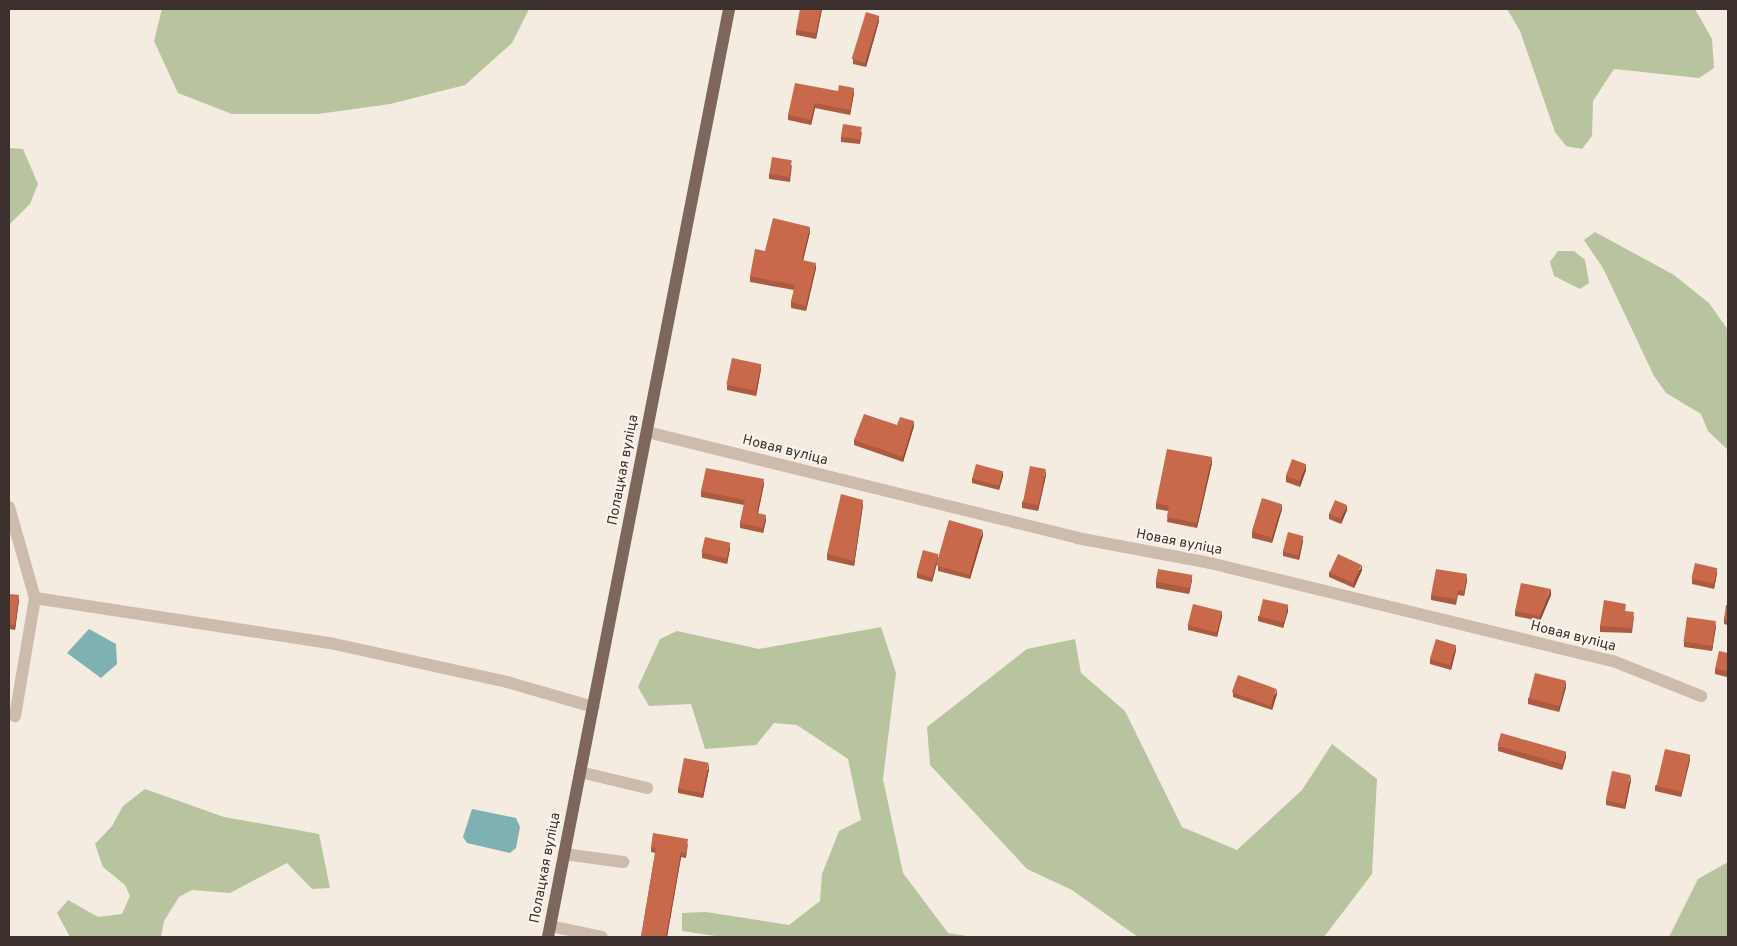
<!DOCTYPE html>
<meta charset="utf-8">
<style>
body{margin:0}
#map{position:relative;width:1737px;height:946px;overflow:hidden;background:#f4ebe1;font-family:Overpass,sans-serif}
div>[style]{position:absolute}
.green>*{inset:0;background:#b8c4a0}
.water>*{inset:0;background:#7fb0b2}
.minor>*{height:12px;margin:-6px;padding:0 6px;transform-origin:6px;border-radius:6px;background:#cdbbac}
.major>*{height:12px;margin:-6px;padding:0 6px;transform-origin:6px;border-radius:6px;background:#7d675c}
.wall>*{inset:0;background:#ac5a40}
.shaded-wall>*{inset:0;background:#8c4a34}
.building>*{inset:0;background:#c8694b;transform-origin:0 0}
span{translate:-50% -50%;white-space:nowrap;text-align:center;line-height:1.15;-webkit-text-stroke:4px #fbf5ee;paint-order:stroke}
.street-label{font-size:14px;color:#3b302b}
.frame{position:absolute;inset:0;border:10px solid #3b302b;pointer-events:none}
</style>
<div id="map">
<div class="green">
<div style="clip-path:polygon(162px 9px,529px 9px,512px 43px,465px 85px,390px 104px,318px 114px,232px 114px,178px 93px,154px 41px)"></div>
<div style="clip-path:polygon(1507px 9px,1695px 9px,1712px 39px,1714px 68px,1699px 78px,1614px 69px,1593px 101px,1592px 136px,1582px 149px,1566px 146px,1555px 132px,1520px 31px)"></div>
<div style="clip-path:polygon(9px 148px,23px 149px,38px 184px,30px 204px,9px 225px)"></div>
<div style="clip-path:polygon(1595px 232px,1674px 275px,1709px 303px,1728px 330px,1728px 450px,1708px 431px,1701px 414px,1666px 393px,1654px 376px,1603px 268px,1584px 240px)"></div>
<div style="clip-path:polygon(1558px 251px,1574px 251px,1585px 260px,1589px 283px,1580px 289px,1554px 276px,1550px 262px)"></div>
<div style="clip-path:polygon(881px 627px,896px 673px,883px 779px,903px 873px,948px 933px,974px 937px,722px 937px,682px 931px,682px 913px,706px 912px,789px 925px,820px 901px,822px 874px,839px 831px,861px 820px,848px 759px,797px 725px,774px 723px,756px 745px,705px 749px,691px 704px,649px 706px,638px 687px,660px 639px,677px 631px,759px 649px)"></div>
<div style="clip-path:polygon(1075px 639px,1081px 673px,1125px 711px,1182px 827px,1237px 850px,1302px 790px,1332px 744px,1377px 779px,1372px 874px,1324px 937px,1138px 937px,1072px 890px,1027px 869px,930px 765px,927px 727px,1027px 649px)"></div>
<div style="clip-path:polygon(145px 789px,224px 817px,319px 834px,330px 888px,312px 889px,287px 863px,230px 893px,192px 890px,179px 897px,164px 921px,161px 937px,70px 937px,57px 913px,68px 900px,98px 917px,122px 914px,130px 896px,125px 885px,103px 867px,95px 844px,112px 826px,123px 806px)"></div>
<div style="clip-path:polygon(1728px 862px,1728px 937px,1669px 937px,1698px 879px)"></div>
</div>
<div class="water">
<div style="clip-path:polygon(89px 629px,116px 644px,117px 664px,101px 678px,67px 653px)"></div>
<div style="clip-path:polygon(472px 809px,516px 818px,520px 827px,516px 848px,510px 853px,467px 843px,463px 837px)"></div>
</div>
<div class="minor">
<div style="left:647px;top:432px;width:443px;rotate:13.8deg"></div>
<div style="left:1077px;top:538px;width:135px;rotate:10.6deg"></div>
<div style="left:1210px;top:563px;width:415px;rotate:13.7deg"></div>
<div style="left:1613px;top:661px;width:95px;rotate:21.7deg"></div>
<div style="left:9px;top:507px;width:95px;rotate:74.1deg"></div>
<div style="left:35px;top:598px;width:120px;rotate:99.6deg"></div>
<div style="left:35px;top:598px;width:298px;rotate:8.7deg"></div>
<div style="left:330px;top:643px;width:181px;rotate:12.4deg"></div>
<div style="left:507px;top:682px;width:90px;rotate:16.2deg"></div>
<div style="left:580px;top:772px;width:69px;rotate:13.4deg"></div>
<div style="left:564px;top:854px;width:60px;rotate:7.7deg"></div>
<div style="left:550px;top:926px;width:53px;rotate:11.9deg"></div>
</div>
<div class="major">
<div style="left:548px;top:937px;width:945px;rotate:-78.96deg"></div>
</div>
<div class="wall">
<div style="clip-path:polygon(822px 9px,816px 39px,796px 35px,796px 30px)"></div>
<div style="clip-path:polygon(879px 21px,866px 67px,853px 64px,853px 59px)"></div>
<div style="clip-path:polygon(838px 91px,854px 93px,850px 115px,815px 108px,811px 125px,788px 120px,788px 115px)"></div>
<div style="clip-path:polygon(862px 132px,860px 144px,841px 142px,841px 137px)"></div>
<div style="clip-path:polygon(792px 165px,790px 182px,769px 179px,769px 174px)"></div>
<div style="clip-path:polygon(810px 232px,803px 260px,816px 268px,806px 311px,791px 308px,791px 302px,794px 290px,750px 282px,750px 276px,765px 251px)"></div>
<div style="clip-path:polygon(761px 369px,756px 396px,727px 390px,727px 385px)"></div>
<div style="clip-path:polygon(897px 425px,914px 426px,903px 462px,854px 445px,854px 440px)"></div>
<div style="clip-path:polygon(1212px 463px,1197px 528px,1167px 522px,1168px 511px,1156px 509px,1156px 503px)"></div>
<div style="clip-path:polygon(1306px 470px,1300px 487px,1286px 482px,1286px 476px)"></div>
<div style="clip-path:polygon(1046px 475px,1038px 511px,1022px 508px,1022px 502px)"></div>
<div style="clip-path:polygon(1003px 476px,999px 490px,972px 483px,972px 478px)"></div>
<div style="clip-path:polygon(764px 484px,758px 513px,766px 520px,763px 533px,740px 528px,740px 523px,744px 505px,701px 497px,701px 491px)"></div>
<div style="clip-path:polygon(863px 505px,854px 566px,827px 560px,827px 554px)"></div>
<div style="clip-path:polygon(1282px 509px,1272px 543px,1252px 538px,1252px 532px)"></div>
<div style="clip-path:polygon(1347px 510px,1341px 524px,1329px 519px,1329px 514px)"></div>
<div style="clip-path:polygon(983px 535px,970px 579px,938px 571px,938px 566px)"></div>
<div style="clip-path:polygon(1303px 541px,1299px 560px,1283px 556px,1283px 551px)"></div>
<div style="clip-path:polygon(730px 548px,727px 564px,702px 558px,702px 553px)"></div>
<div style="clip-path:polygon(938px 559px,932px 582px,917px 578px,917px 573px)"></div>
<div style="clip-path:polygon(1362px 570px,1354px 588px,1329px 577px,1329px 572px)"></div>
<div style="clip-path:polygon(1717px 573px,1714px 589px,1692px 584px,1692px 579px)"></div>
<div style="clip-path:polygon(1192px 580px,1189px 594px,1156px 588px,1156px 582px)"></div>
<div style="clip-path:polygon(1467px 580px,1464px 596px,1458px 595px,1456px 605px,1431px 600px,1431px 595px)"></div>
<div style="clip-path:polygon(9px 594px,19px 600px,15px 630px,9px 629px)"></div>
<div style="clip-path:polygon(1551px 595px,1540px 621px,1515px 616px,1515px 611px)"></div>
<div style="clip-path:polygon(1728px 605px,1728px 625px,1724px 624px,1724px 619px)"></div>
<div style="clip-path:polygon(1288px 611px,1283px 628px,1258px 621px,1258px 616px)"></div>
<div style="clip-path:polygon(1626px 611px,1634px 617px,1632px 633px,1600px 632px,1600px 626px)"></div>
<div style="clip-path:polygon(1222px 616px,1217px 637px,1188px 630px,1188px 625px)"></div>
<div style="clip-path:polygon(1716px 626px,1712px 651px,1684px 647px,1684px 642px)"></div>
<div style="clip-path:polygon(1456px 650px,1451px 670px,1430px 664px,1430px 659px)"></div>
<div style="clip-path:polygon(1728px 653px,1728px 671px,1727px 677px,1715px 674px,1715px 669px)"></div>
<div style="clip-path:polygon(1566px 687px,1559px 712px,1528px 704px,1528px 698px)"></div>
<div style="clip-path:polygon(1233px 692px,1277px 694px,1272px 710px,1233px 697px)"></div>
<div style="clip-path:polygon(1498px 746px,1566px 757px,1562px 770px,1498px 751px)"></div>
<div style="clip-path:polygon(1690px 760px,1681px 797px,1655px 791px,1655px 786px)"></div>
<div style="clip-path:polygon(709px 769px,703px 798px,678px 793px,678px 788px)"></div>
<div style="clip-path:polygon(1631px 780px,1625px 809px,1606px 805px,1606px 800px)"></div>
<div style="clip-path:polygon(688px 844px,686px 858px,681px 857px,667px 937px,641px 937px,655px 853px,651px 852px,651px 847px)"></div>
</div>
<div class="shaded-wall">
<div style="clip-path:polygon(821px 9px,822px 9px,816px 39px,816px 33px)"></div>
<div style="clip-path:polygon(879px 16px,879px 21px,866px 67px,866px 62px)"></div>
<div style="clip-path:polygon(854px 88px,854px 93px,850px 115px,850px 110px)"></div>
<div style="clip-path:polygon(815px 103px,815px 108px,811px 125px,811px 120px)"></div>
<div style="clip-path:polygon(810px 227px,810px 232px,802px 265px,802px 260px)"></div>
<div style="clip-path:polygon(816px 263px,816px 268px,806px 311px,806px 306px)"></div>
<div style="clip-path:polygon(761px 364px,761px 369px,756px 396px,756px 391px)"></div>
<div style="clip-path:polygon(914px 421px,914px 426px,903px 462px,903px 457px)"></div>
<div style="clip-path:polygon(1212px 457px,1212px 463px,1197px 528px,1197px 523px)"></div>
<div style="clip-path:polygon(1306px 464px,1306px 470px,1300px 487px,1300px 481px)"></div>
<div style="clip-path:polygon(1046px 469px,1046px 475px,1038px 511px,1038px 506px)"></div>
<div style="clip-path:polygon(1003px 471px,1003px 476px,999px 490px,999px 484px)"></div>
<div style="clip-path:polygon(764px 479px,764px 484px,757px 518px,757px 513px)"></div>
<div style="clip-path:polygon(863px 500px,863px 505px,854px 566px,854px 561px)"></div>
<div style="clip-path:polygon(1282px 504px,1282px 509px,1272px 543px,1272px 538px)"></div>
<div style="clip-path:polygon(1347px 505px,1347px 510px,1341px 524px,1341px 519px)"></div>
<div style="clip-path:polygon(766px 515px,766px 520px,763px 533px,763px 528px)"></div>
<div style="clip-path:polygon(983px 530px,983px 535px,970px 579px,970px 573px)"></div>
<div style="clip-path:polygon(1303px 536px,1303px 541px,1299px 560px,1299px 555px)"></div>
<div style="clip-path:polygon(730px 543px,730px 548px,727px 564px,727px 559px)"></div>
<div style="clip-path:polygon(938px 554px,938px 559px,932px 582px,932px 577px)"></div>
<div style="clip-path:polygon(1362px 565px,1362px 570px,1354px 588px,1354px 583px)"></div>
<div style="clip-path:polygon(1717px 568px,1717px 573px,1714px 589px,1714px 584px)"></div>
<div style="clip-path:polygon(1467px 574px,1467px 580px,1464px 596px,1464px 591px)"></div>
<div style="clip-path:polygon(1192px 575px,1192px 580px,1189px 594px,1189px 589px)"></div>
<div style="clip-path:polygon(1551px 589px,1551px 595px,1540px 621px,1540px 616px)"></div>
<div style="clip-path:polygon(19px 595px,19px 600px,15px 630px,15px 625px)"></div>
<div style="clip-path:polygon(1288px 605px,1288px 611px,1283px 628px,1283px 622px)"></div>
<div style="clip-path:polygon(1222px 611px,1222px 616px,1217px 637px,1217px 632px)"></div>
<div style="clip-path:polygon(1716px 621px,1716px 626px,1712px 651px,1712px 646px)"></div>
<div style="clip-path:polygon(1456px 645px,1456px 650px,1451px 670px,1451px 665px)"></div>
<div style="clip-path:polygon(1566px 681px,1566px 687px,1559px 712px,1559px 707px)"></div>
<div style="clip-path:polygon(1277px 689px,1277px 694px,1272px 710px,1272px 705px)"></div>
<div style="clip-path:polygon(1566px 752px,1566px 757px,1562px 770px,1562px 765px)"></div>
<div style="clip-path:polygon(1690px 755px,1690px 760px,1681px 797px,1681px 792px)"></div>
<div style="clip-path:polygon(709px 763px,709px 769px,703px 798px,703px 793px)"></div>
<div style="clip-path:polygon(1631px 775px,1631px 780px,1625px 809px,1625px 804px)"></div>
<div style="clip-path:polygon(681px 852px,681px 857px,667px 937px,666px 937px)"></div>
</div>
<div class="building">
<div style="clip-path:polygon(800px 9px,821px 9px,816px 33px,796px 30px)"></div>
<div style="left:866px;top:12px;width:14px;height:49px;rotate:17deg"></div>
<div style="clip-path:polygon(795px 83px,838px 91px,839px 85px,854px 88px,850px 110px,815px 103px,811px 120px,788px 115px)"></div>
<div style="left:843px;top:124px;width:19px;height:13px;rotate:9deg"></div>
<div style="left:772px;top:157px;width:20px;height:17px;rotate:9deg"></div>
<div style="clip-path:polygon(773px 218px,810px 227px,802px 260px,816px 263px,806px 306px,791px 302px,795px 285px,750px 276px,755px 249px,765px 251px)"></div>
<div style="left:732px;top:358px;width:30px;height:27px;rotate:12deg"></div>
<div style="clip-path:polygon(864px 414px,897px 425px,900px 417px,914px 421px,903px 457px,854px 440px)"></div>
<div style="clip-path:polygon(1167px 449px,1212px 457px,1197px 523px,1167px 517px,1169px 506px,1156px 503px)"></div>
<div style="left:1292px;top:459px;width:15px;height:18px;rotate:20deg"></div>
<div style="left:976px;top:464px;width:28px;height:15px;rotate:15deg"></div>
<div style="left:1030px;top:466px;width:16px;height:37px;rotate:11deg"></div>
<div style="clip-path:polygon(706px 468px,764px 479px,757px 513px,766px 515px,763px 528px,740px 523px,745px 500px,701px 491px)"></div>
<div style="clip-path:polygon(841px 494px,863px 500px,854px 561px,827px 554px)"></div>
<div style="left:1262px;top:498px;width:21px;height:35px;rotate:17deg"></div>
<div style="left:1335px;top:500px;width:13px;height:15px;rotate:23deg"></div>
<div style="left:949px;top:520px;width:35px;height:47px;rotate:16deg"></div>
<div style="left:1288px;top:532px;width:16px;height:20px;rotate:15deg"></div>
<div style="left:705px;top:537px;width:26px;height:16px;rotate:13deg"></div>
<div style="left:923px;top:550px;width:16px;height:24px;rotate:15deg"></div>
<div style="left:1338px;top:554px;width:26px;height:20px;rotate:25deg"></div>
<div style="left:1695px;top:563px;width:23px;height:16px;rotate:13deg"></div>
<div style="left:1158px;top:569px;width:35px;height:13px;rotate:10deg"></div>
<div style="clip-path:polygon(1436px 569px,1467px 574px,1464px 591px,1458px 590px,1456px 599px,1431px 595px)"></div>
<div style="clip-path:polygon(1521px 583px,1551px 589px,1540px 616px,1515px 611px)"></div>
<div style="clip-path:polygon(9px 594px,19px 595px,15px 625px,9px 624px)"></div>
<div style="left:1263px;top:599px;width:26px;height:18px;rotate:13deg"></div>
<div style="clip-path:polygon(1604px 600px,1626px 604px,1625px 611px,1634px 612px,1632px 628px,1600px 626px)"></div>
<div style="left:1193px;top:604px;width:30px;height:22px;rotate:14deg"></div>
<div style="clip-path:polygon(1726px 605px,1728px 605px,1728px 620px,1724px 619px)"></div>
<div style="left:1687px;top:617px;width:29px;height:25px;rotate:8deg"></div>
<div style="left:1436px;top:639px;width:21px;height:21px;rotate:17deg"></div>
<div style="clip-path:polygon(1719px 651px,1728px 653px,1728px 665px,1727px 671px,1715px 669px)"></div>
<div style="left:1535px;top:673px;width:32px;height:26px;rotate:14deg"></div>
<div style="left:1238px;top:675px;width:41px;height:18px;rotate:20deg"></div>
<div style="left:1501px;top:733px;width:68px;height:13px;rotate:16deg"></div>
<div style="left:1665px;top:749px;width:26px;height:38px;rotate:13deg"></div>
<div style="left:684px;top:758px;width:25px;height:31px;rotate:11deg"></div>
<div style="left:1612px;top:771px;width:19px;height:30px;rotate:12deg"></div>
<div style="clip-path:polygon(653px 833px,688px 839px,686px 853px,681px 852px,666px 937px,641px 937px,656px 848px,651px 847px)"></div>
</div>
<div class="street-label">
<span style="left:785px;top:451px;rotate:14deg">Новая вуліца</span>
<span style="left:624px;top:470px;rotate:-79deg">Полацкая вуліца</span>
<span style="left:1179px;top:543px;rotate:11deg">Новая вуліца</span>
<span style="left:1573px;top:637px;rotate:14deg">Новая вуліца</span>
<span style="left:546px;top:868px;rotate:-79deg">Полацкая вуліца</span>
</div>
<div class="frame"></div>
</div>
